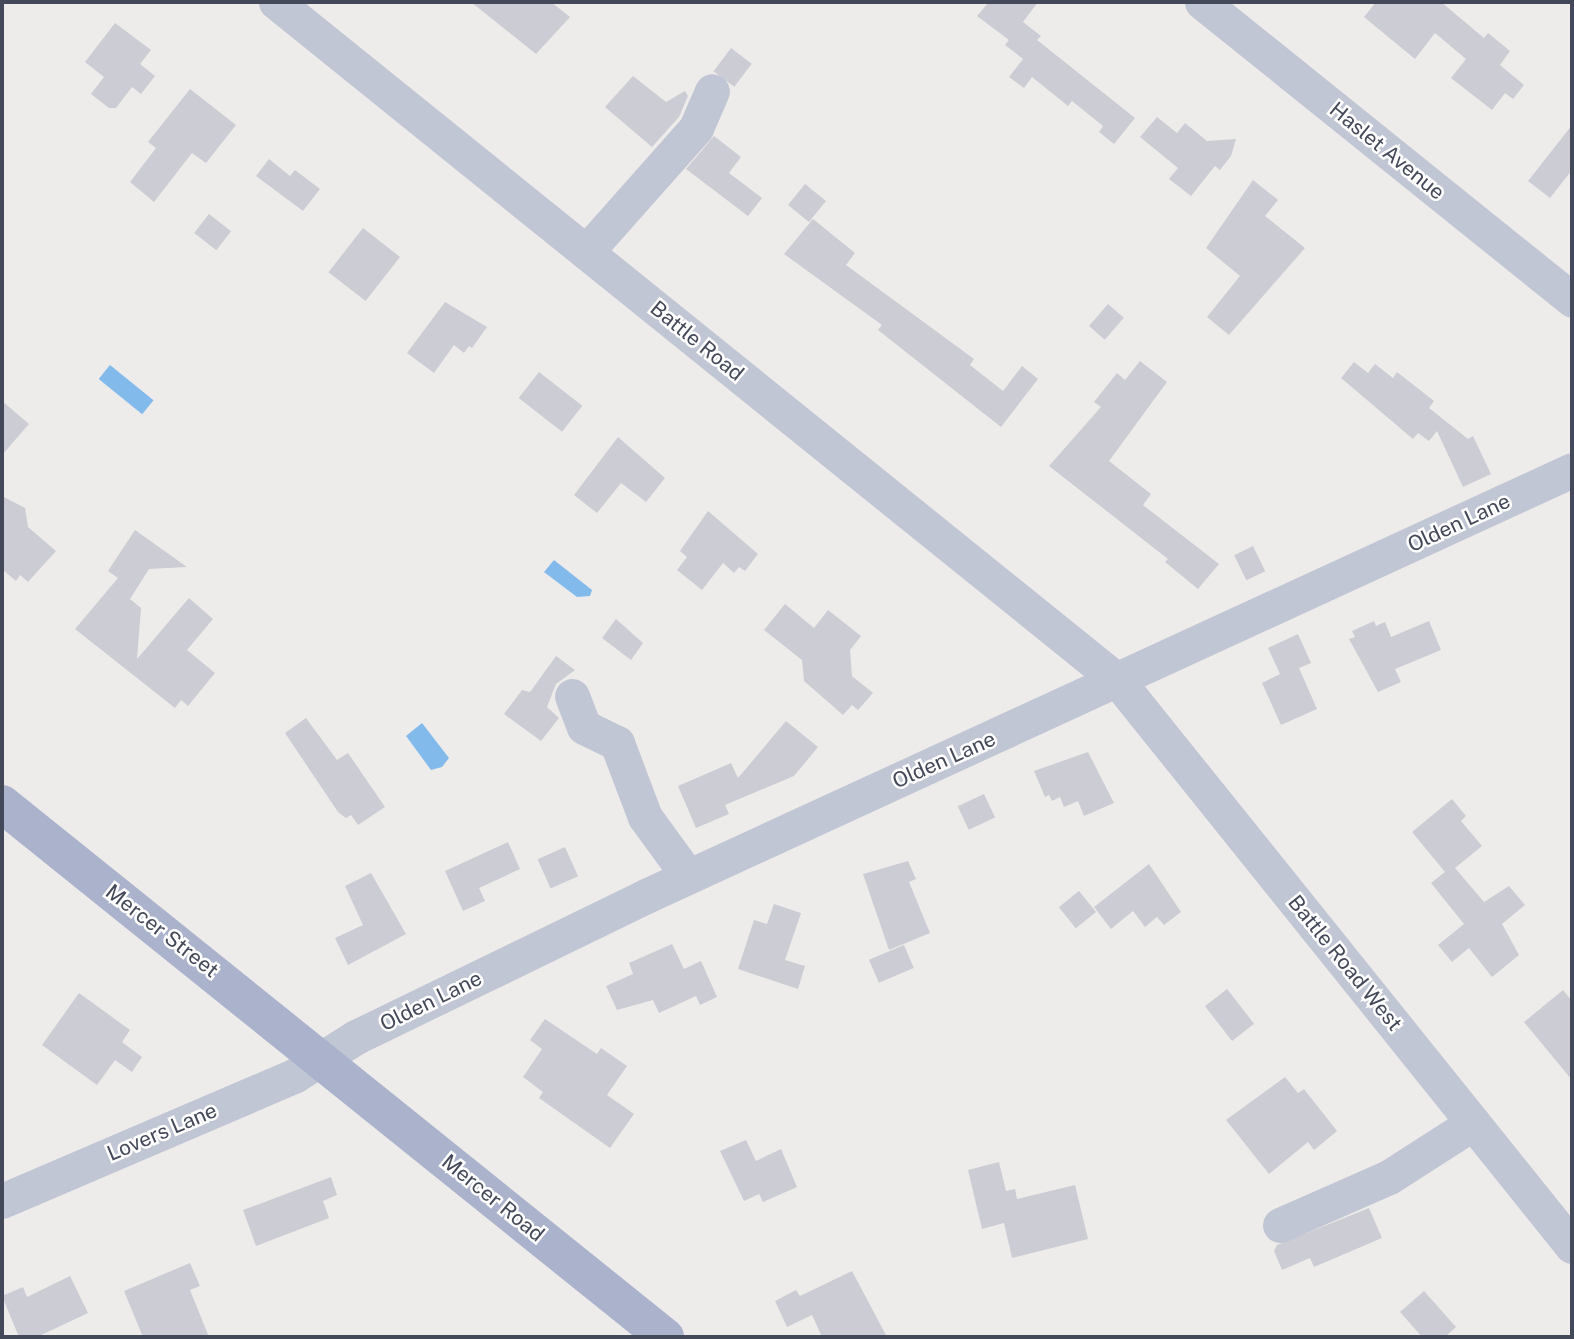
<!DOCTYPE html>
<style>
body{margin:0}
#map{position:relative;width:1574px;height:1339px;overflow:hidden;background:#eeeceb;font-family:"Public Sans",sans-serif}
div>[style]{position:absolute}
.water>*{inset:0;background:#83baec;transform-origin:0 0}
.building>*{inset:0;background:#cbccd4;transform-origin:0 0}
.minor>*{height:35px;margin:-17.5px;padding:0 17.5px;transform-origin:17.5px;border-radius:17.5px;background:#c1c6d4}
.major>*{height:38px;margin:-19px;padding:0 19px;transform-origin:19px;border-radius:19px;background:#aab2cc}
span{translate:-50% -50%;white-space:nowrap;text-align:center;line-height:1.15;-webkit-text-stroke:5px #fff;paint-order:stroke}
.street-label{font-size:21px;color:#444959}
.frame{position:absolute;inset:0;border:4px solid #444959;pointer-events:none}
</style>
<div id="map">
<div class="water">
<div style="left:110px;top:365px;width:56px;height:18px;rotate:39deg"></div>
<div style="clip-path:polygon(554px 560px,592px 590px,590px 596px,577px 597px,544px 572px)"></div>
<div style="clip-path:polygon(422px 723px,449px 758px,442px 767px,431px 770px,406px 736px)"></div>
</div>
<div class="building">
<div style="clip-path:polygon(471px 2px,551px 2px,570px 17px,536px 54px)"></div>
<div style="clip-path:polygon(989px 2px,1038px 2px,1023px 22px,1041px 36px,1037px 40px,1135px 118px,1114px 144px,1099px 132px,1103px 126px,1072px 101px,1068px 106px,1032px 77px,1024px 88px,1009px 77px,1023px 59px,1005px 45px,1009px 40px,977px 16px)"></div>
<div style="clip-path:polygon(1376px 2px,1441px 2px,1484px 38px,1488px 33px,1510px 51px,1500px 65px,1524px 85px,1513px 99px,1505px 93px,1492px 110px,1451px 78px,1466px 59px,1435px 33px,1415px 59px,1364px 17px)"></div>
<div style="clip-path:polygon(115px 23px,151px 50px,140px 64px,155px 76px,141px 94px,132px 87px,116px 108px,109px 108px,91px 94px,104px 77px,85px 62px)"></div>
<div style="left:731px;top:48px;width:26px;height:29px;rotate:37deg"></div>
<div style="clip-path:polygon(633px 76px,666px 102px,685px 91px,688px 96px,679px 117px,652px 147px,605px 107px)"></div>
<div style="clip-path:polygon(190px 89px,236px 125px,206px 163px,192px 153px,154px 202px,130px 182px,156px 148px,148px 142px)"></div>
<div style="clip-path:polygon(1157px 117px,1177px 133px,1185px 123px,1207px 141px,1236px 139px,1231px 156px,1220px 170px,1215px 166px,1191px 196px,1169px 179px,1178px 168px,1140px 137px)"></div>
<div style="clip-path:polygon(1572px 125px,1572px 170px,1550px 198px,1528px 181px)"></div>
<div style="clip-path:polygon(714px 136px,741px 157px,729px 173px,762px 198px,748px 216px,686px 169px)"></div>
<div style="clip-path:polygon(269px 159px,290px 176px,295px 170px,320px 189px,303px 211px,256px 176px)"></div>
<div style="clip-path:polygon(1253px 180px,1278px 200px,1265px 216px,1305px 248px,1229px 335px,1207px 317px,1240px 276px,1206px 248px)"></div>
<div style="left:805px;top:184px;width:27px;height:27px;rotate:39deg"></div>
<div style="left:209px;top:214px;width:28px;height:24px;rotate:38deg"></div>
<div style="clip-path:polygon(813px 219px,855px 253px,846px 265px,974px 359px,970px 365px,1003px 391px,1022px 366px,1038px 379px,1001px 427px,878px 330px,882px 325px,784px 254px)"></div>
<div style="left:363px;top:228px;width:47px;height:56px;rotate:38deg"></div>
<div style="clip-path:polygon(445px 302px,487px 327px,472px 348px,469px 346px,464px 353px,454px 345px,434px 373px,407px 353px)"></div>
<div style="left:1108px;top:304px;width:21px;height:29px;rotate:41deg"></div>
<div style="clip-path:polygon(1140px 361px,1167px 382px,1109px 461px,1151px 494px,1143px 505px,1219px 564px,1198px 589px,1165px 562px,1168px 559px,1049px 466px,1101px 407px,1094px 402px,1117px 373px,1125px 380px)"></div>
<div style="clip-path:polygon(1354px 362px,1368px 373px,1375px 364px,1393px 378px,1397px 372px,1434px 401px,1429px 408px,1468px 439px,1473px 436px,1491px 474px,1463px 487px,1437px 431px,1429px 441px,1418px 433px,1413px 439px,1341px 378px)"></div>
<div style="left:539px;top:372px;width:55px;height:33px;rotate:38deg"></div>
<div style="clip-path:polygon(2px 401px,29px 424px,2px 455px)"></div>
<div style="clip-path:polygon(618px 437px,665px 478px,646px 502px,621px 483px,597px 513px,574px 495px)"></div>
<div style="clip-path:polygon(2px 496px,25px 508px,28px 527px,56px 551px,28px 582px,20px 575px,16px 581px,2px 569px)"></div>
<div style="clip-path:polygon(708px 511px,758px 554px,745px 571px,739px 567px,734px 573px,723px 563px,702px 590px,677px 570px,687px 557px,680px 551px)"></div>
<div style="clip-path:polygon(135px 530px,187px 567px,149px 569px,130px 599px,141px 608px,137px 659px,189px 598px,213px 619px,187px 650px,215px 673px,188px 706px,181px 700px,175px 708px,75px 629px,118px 578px,108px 571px)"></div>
<div style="left:1253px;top:546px;width:28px;height:21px;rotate:64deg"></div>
<div style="clip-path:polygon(785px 604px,814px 628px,828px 610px,861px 636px,850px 650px,852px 676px,873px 693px,858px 710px,852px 705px,843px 715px,804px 681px,802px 660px,764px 630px)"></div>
<div style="clip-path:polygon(616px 619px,643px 643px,631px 660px,602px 638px)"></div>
<div style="clip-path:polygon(1374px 621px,1376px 626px,1385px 622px,1391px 637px,1429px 621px,1441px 650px,1395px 669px,1401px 682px,1378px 692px,1349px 639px,1355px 637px,1352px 631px)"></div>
<div style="clip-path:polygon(1298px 634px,1311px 663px,1299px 668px,1317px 709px,1281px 725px,1262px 683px,1280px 674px,1268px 648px)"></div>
<div style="clip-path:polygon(556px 656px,575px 670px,556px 684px,547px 707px,559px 718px,541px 741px,504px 714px,522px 690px,530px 692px)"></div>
<div style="clip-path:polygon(306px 718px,337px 760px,348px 753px,385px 807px,358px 825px,351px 815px,346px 818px,338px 812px,285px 733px)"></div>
<div style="clip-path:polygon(786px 721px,818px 747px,794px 776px,725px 805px,729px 814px,696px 828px,678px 786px,731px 763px,738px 778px)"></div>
<div style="clip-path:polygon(1088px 752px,1114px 803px,1084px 816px,1078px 801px,1064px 807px,1060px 797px,1052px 801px,1049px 795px,1045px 797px,1034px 771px)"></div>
<div style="left:984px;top:794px;width:26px;height:29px;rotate:65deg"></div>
<div style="clip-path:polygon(1452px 799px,1466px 816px,1461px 821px,1482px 846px,1455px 868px,1484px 902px,1509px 886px,1525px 905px,1502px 924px,1519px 955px,1492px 977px,1469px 948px,1452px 962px,1438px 945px,1464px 924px,1431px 883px,1445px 872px,1412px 832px)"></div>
<div style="clip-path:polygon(508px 842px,520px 869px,479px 888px,485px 901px,463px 911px,445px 871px)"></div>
<div style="left:565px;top:847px;width:32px;height:30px;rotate:66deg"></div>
<div style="clip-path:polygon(908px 861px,916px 879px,909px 882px,930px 933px,889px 950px,863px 874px)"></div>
<div style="clip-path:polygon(1149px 864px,1181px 912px,1164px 925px,1157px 917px,1145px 927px,1133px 911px,1111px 929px,1094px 907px)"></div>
<div style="clip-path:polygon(371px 873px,406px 934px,348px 965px,335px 938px,363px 925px,345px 886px)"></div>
<div style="left:1079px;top:891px;width:27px;height:26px;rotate:51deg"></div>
<div style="clip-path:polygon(774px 904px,801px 913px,785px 960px,805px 966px,798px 989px,738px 969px,754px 920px,767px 924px)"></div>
<div style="clip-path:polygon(672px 944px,684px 969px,701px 961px,717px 997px,700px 1005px,696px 996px,659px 1013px,653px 1000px,617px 1010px,606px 986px,633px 974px,629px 963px)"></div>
<div style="left:904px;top:945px;width:25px;height:38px;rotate:67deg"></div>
<div style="left:1227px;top:989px;width:44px;height:28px;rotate:52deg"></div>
<div style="clip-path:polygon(1563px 990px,1572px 1001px,1572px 1080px,1524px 1022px)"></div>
<div style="clip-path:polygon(79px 993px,130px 1030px,122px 1042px,142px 1057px,132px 1072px,115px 1060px,97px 1085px,42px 1045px)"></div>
<div style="clip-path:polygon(545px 1019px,597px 1054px,601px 1048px,627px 1066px,607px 1095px,634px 1114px,610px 1148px,539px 1098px,543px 1092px,523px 1077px,542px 1049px,530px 1040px)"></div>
<div style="clip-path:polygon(1285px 1077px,1298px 1093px,1304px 1089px,1337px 1131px,1314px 1150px,1308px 1142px,1269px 1174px,1226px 1120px)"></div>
<div style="clip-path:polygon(746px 1140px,756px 1161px,781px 1149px,797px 1187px,763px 1202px,759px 1194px,744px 1201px,720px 1151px)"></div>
<div style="clip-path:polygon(999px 1162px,1006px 1191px,1015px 1189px,1017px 1199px,1075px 1185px,1088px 1239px,1012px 1258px,1004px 1223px,982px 1229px,968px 1170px)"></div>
<div style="clip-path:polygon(331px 1177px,337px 1195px,323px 1201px,329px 1218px,256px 1246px,243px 1210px)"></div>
<div style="clip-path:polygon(1369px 1208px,1382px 1238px,1314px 1267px,1310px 1258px,1282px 1270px,1274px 1251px,1277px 1245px)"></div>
<div style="clip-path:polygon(190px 1263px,200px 1286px,190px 1290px,209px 1337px,143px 1337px,124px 1291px)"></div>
<div style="clip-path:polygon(852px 1271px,887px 1337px,822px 1337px,812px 1315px,787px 1327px,775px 1301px,796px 1290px,800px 1296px)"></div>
<div style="clip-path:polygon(70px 1276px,88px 1313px,37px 1337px,19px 1337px,2px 1296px,23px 1287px,27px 1297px)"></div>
<div style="clip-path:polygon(1424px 1291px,1456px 1327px,1445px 1337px,1422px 1337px,1400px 1312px)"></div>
</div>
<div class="minor">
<div style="left:276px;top:2px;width:1082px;rotate:38.88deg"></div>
<div style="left:1118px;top:681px;width:725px;rotate:51.22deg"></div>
<div style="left:1202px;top:2px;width:475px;rotate:38.8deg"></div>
<div style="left:586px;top:252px;width:166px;rotate:-48.4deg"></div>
<div style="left:696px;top:128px;width:40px;rotate:-66.6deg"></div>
<div style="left:572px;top:696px;width:33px;rotate:69deg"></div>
<div style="left:584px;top:727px;width:37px;rotate:26deg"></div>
<div style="left:617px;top:743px;width:79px;rotate:69.3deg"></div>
<div style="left:645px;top:817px;width:73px;rotate:53.9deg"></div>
<div style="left:2px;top:1201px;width:318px;rotate:-23.2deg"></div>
<div style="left:294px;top:1076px;width:73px;rotate:-32.2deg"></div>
<div style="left:356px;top:1037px;width:322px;rotate:-25.9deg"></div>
<div style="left:646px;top:896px;width:1019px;rotate:-24.7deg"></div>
<div style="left:1280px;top:1225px;width:119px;rotate:-23.8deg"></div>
<div style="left:1389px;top:1177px;width:100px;rotate:-32.7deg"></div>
</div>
<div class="major">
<div style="left:2px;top:804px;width:851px;rotate:38.8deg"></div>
</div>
<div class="street-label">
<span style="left:1387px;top:151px;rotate:39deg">Haslet Avenue</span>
<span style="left:697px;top:341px;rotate:39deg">Battle Road</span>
<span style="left:1459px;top:523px;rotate:-25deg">Olden Lane</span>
<span style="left:944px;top:760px;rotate:-24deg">Olden Lane</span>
<span style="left:162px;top:931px;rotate:38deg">Mercer Street</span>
<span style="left:1345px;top:963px;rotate:51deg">Battle Road West</span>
<span style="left:431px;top:1001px;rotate:-26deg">Olden Lane</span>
<span style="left:162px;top:1132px;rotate:-23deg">Lovers Lane</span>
<span style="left:493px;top:1198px;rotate:39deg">Mercer Road</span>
</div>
<div class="frame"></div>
</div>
